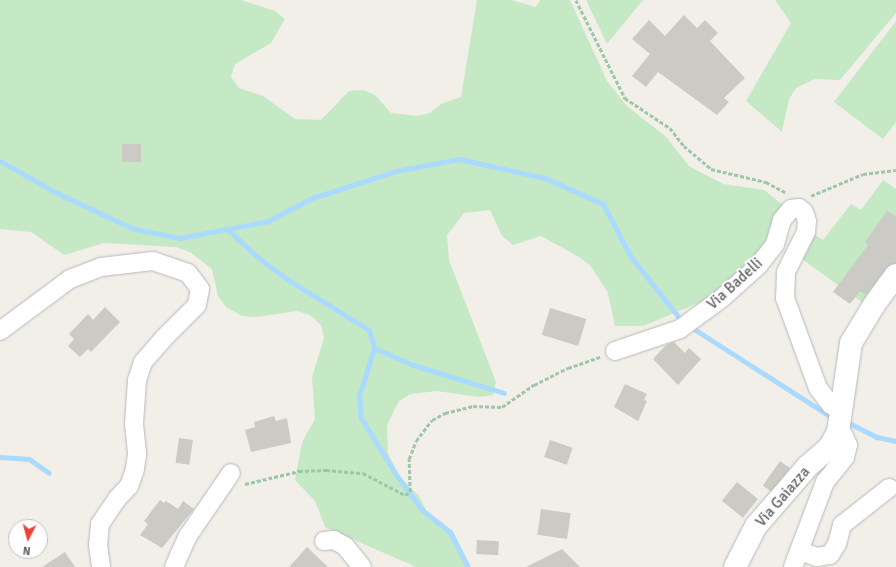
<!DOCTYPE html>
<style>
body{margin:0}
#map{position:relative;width:896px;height:567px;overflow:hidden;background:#f1efe8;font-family:Signika,sans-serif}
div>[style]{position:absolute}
.green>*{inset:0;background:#c5e8c5}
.stream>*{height:5px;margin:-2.5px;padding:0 2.5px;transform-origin:2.5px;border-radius:2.5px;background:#aadaff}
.building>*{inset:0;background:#cccac5;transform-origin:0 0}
.path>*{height:2.5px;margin-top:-1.25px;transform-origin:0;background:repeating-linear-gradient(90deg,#9cc7a9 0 4px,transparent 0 6px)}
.roads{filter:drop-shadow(0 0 1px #b5b8bc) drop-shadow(0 0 1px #b5b8bc)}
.street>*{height:18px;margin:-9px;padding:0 9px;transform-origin:9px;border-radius:9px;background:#fff}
.secondary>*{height:22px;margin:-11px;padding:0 11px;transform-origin:11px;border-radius:11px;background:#fff}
span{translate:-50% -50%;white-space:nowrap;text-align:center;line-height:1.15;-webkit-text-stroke:4px #fff;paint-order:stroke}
.street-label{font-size:15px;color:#5f6368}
.north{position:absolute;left:8px;top:519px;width:40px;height:40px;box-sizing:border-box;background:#fff;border:1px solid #bfc1c3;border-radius:50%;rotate:186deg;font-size:11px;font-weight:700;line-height:16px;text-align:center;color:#5f6368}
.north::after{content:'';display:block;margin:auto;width:14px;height:18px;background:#ea4335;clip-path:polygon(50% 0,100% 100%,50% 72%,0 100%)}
</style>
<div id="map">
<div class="green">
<div style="clip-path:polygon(0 0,241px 0,275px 11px,285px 19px,271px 43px,235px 64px,231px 77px,239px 88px,263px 96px,295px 119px,321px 120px,349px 91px,363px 90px,375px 95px,391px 113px,417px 116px,430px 113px,441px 104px,461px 97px,477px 0,511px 0,536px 7px,540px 0,570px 0,607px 81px,627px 106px,666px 137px,689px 166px,723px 184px,764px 190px,784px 206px,764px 249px,744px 273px,703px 301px,643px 326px,615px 326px,608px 293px,590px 265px,579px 257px,541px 236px,513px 245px,502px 236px,490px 210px,464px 213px,447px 235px,449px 260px,496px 382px,493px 395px,479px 397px,437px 391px,411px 394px,399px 401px,387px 425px,388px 453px,399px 476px,419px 496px,430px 518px,451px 534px,467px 567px,416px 567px,325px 527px,315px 501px,295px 480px,302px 442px,315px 419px,312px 377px,324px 338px,321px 325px,310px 315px,297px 311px,257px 317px,242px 316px,226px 307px,218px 296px,212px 269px,190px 252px,176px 247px,104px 243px,64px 255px,31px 232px,0 229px)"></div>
<div style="clip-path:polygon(586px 0,643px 0,607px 44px)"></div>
<div style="clip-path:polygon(775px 0,896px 0,896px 13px,840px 80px,815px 79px,796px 88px,789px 99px,782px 132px,746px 101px,791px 23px)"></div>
<div style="clip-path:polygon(896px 21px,896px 122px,883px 139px,834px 102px)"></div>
<div style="clip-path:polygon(883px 180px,896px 189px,896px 265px,866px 305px,799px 257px,812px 233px,823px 240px,851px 204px,861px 210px)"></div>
</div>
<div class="stream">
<div style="left:0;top:161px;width:65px;rotate:29.3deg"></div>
<div style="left:57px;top:193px;width:85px;rotate:25.1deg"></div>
<div style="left:134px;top:229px;width:47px;rotate:11.1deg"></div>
<div style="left:180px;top:238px;width:90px;rotate:-10.9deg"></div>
<div style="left:268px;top:221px;width:50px;rotate:-27.6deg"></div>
<div style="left:312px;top:198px;width:88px;rotate:-17.8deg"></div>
<div style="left:396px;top:171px;width:64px;rotate:-10.8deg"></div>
<div style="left:459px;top:159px;width:88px;rotate:12.5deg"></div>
<div style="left:545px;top:178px;width:64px;rotate:24.1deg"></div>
<div style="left:603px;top:204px;width:60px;rotate:62.2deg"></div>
<div style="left:631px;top:257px;width:80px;rotate:51.6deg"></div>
<div style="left:227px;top:229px;width:46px;rotate:42.4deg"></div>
<div style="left:261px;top:260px;width:36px;rotate:36deg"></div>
<div style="left:290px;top:281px;width:93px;rotate:31.8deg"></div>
<div style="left:369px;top:330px;width:19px;rotate:74deg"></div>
<div style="left:374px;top:348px;width:50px;rotate:107.4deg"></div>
<div style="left:359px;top:396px;width:22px;rotate:85deg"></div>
<div style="left:361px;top:418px;width:68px;rotate:58.2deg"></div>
<div style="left:397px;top:476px;width:42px;rotate:53.7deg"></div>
<div style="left:422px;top:510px;width:36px;rotate:38deg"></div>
<div style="left:450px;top:532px;width:39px;rotate:63deg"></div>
<div style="left:694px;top:329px;width:166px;rotate:32.7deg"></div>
<div style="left:374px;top:348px;width:43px;rotate:23.6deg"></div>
<div style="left:413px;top:365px;width:95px;rotate:17.1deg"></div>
<div style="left:849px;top:423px;width:31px;rotate:27deg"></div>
<div style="left:877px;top:437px;width:19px;rotate:12deg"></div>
<div style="left:0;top:457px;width:29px;rotate:4deg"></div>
<div style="left:29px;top:459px;width:24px;rotate:35deg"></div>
</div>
<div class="building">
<div style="clip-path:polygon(684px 15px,697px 28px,705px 20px,718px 33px,710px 41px,745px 78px,724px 98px,729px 102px,717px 115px,658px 72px,646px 87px,632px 76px,650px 54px,632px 39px,649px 20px,665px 36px)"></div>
<div style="left:141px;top:144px;width:18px;height:19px;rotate:90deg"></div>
<div style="clip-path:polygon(887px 211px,896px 216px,896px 263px,886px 268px,866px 295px,860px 291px,850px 304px,833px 292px,868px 245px,865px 242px)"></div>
<div style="clip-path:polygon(105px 307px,120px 322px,91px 352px,88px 349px,80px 357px,68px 346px,74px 339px,69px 334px,88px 314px,93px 320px)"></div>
<div style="left:550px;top:308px;width:38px;height:28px;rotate:17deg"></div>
<div style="clip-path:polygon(674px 342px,685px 353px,689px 348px,701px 359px,678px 385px,653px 359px,666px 345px)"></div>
<div style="clip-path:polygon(625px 384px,647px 394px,644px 400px,647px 401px,638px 421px,614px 407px)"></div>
<div style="clip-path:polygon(274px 416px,276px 421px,287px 418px,291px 443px,251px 452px,245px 430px,255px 427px,254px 422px)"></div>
<div style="left:179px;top:438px;width:14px;height:25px;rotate:8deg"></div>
<div style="left:550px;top:440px;width:24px;height:18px;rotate:19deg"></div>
<div style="left:780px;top:461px;width:12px;height:30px;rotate:35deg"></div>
<div style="left:737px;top:482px;width:27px;height:24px;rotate:39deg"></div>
<div style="clip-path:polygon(160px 500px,164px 503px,166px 501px,178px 509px,183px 501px,194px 509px,162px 548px,140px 535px,148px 524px,144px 521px)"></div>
<div style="left:541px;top:509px;width:30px;height:26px;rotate:8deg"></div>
<div style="left:477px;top:540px;width:22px;height:14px;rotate:3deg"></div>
<div style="clip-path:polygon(307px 547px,328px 567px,289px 567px)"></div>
<div style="clip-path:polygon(562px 549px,580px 567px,526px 567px)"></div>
<div style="clip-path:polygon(65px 552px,75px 567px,42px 567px)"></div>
</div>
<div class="path">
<div style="left:576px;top:0;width:110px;rotate:63.4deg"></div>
<div style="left:625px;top:98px;width:54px;rotate:33.7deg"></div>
<div style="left:670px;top:128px;width:23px;rotate:52deg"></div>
<div style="left:684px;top:146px;width:35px;rotate:40deg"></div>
<div style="left:711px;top:169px;width:57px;rotate:13.3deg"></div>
<div style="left:766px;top:182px;width:24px;rotate:28deg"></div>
<div style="left:811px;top:196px;width:56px;rotate:-22.9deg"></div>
<div style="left:863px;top:174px;width:33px;rotate:-7deg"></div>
<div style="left:245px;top:484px;width:56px;rotate:-13.5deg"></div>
<div style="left:299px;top:471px;width:27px;rotate:-2deg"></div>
<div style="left:326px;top:470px;width:37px;rotate:5deg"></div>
<div style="left:363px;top:473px;width:47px;rotate:27.6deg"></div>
<div style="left:405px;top:495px;width:6px;rotate:-31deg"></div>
<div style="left:410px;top:492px;width:33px;rotate:-92deg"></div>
<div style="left:409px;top:459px;width:19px;rotate:-69deg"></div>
<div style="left:416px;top:441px;width:26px;rotate:-53deg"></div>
<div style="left:432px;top:420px;width:15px;rotate:-28deg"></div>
<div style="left:445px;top:413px;width:29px;rotate:-14deg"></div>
<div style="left:473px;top:406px;width:29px;rotate:2deg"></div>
<div style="left:502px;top:407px;width:39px;rotate:-35deg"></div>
<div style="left:534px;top:385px;width:38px;rotate:-27deg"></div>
<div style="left:568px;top:368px;width:34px;rotate:-19deg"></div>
</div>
<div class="roads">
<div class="street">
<div style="left:0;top:331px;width:87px;rotate:-36.6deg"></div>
<div style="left:70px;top:279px;width:33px;rotate:-21deg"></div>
<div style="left:101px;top:267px;width:52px;rotate:-6.6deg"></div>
<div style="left:153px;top:261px;width:37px;rotate:19deg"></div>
<div style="left:188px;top:273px;width:20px;rotate:53deg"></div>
<div style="left:200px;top:289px;width:16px;rotate:101deg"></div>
<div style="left:197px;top:305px;width:47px;rotate:135deg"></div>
<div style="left:164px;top:338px;width:32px;rotate:131deg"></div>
<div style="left:143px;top:362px;width:19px;rotate:108deg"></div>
<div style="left:137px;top:380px;width:44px;rotate:93.9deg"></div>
<div style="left:134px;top:424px;width:30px;rotate:84deg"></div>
<div style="left:137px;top:454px;width:15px;rotate:98deg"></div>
<div style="left:135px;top:469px;width:18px;rotate:109deg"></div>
<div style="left:129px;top:486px;width:18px;rotate:133deg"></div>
<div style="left:117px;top:499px;width:30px;rotate:124deg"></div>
<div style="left:100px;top:524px;width:21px;rotate:95deg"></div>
<div style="left:98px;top:545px;width:22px;rotate:82deg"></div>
<div style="left:615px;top:351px;width:69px;rotate:-18.7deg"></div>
<div style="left:680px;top:329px;width:52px;rotate:-36.4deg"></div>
<div style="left:722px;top:298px;width:48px;rotate:-41.6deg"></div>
<div style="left:758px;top:266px;width:28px;rotate:-52deg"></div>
<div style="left:775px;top:244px;width:25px;rotate:-74deg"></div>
<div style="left:782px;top:220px;width:14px;rotate:-51deg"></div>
<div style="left:791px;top:209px;width:8px;rotate:-7deg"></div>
<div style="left:799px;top:208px;width:6px;rotate:39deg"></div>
<div style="left:804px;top:212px;width:9px;rotate:72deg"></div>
<div style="left:807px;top:221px;width:11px;rotate:95deg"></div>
<div style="left:806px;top:232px;width:45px;rotate:116.6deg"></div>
<div style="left:786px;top:272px;width:26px;rotate:92deg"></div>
<div style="left:785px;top:298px;width:96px;rotate:69.9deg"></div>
<div style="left:818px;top:388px;width:21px;rotate:53deg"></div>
<div style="left:831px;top:405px;width:12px;rotate:14deg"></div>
<div style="left:324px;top:541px;width:10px;rotate:-6deg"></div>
<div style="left:334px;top:540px;width:13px;rotate:29deg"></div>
<div style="left:345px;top:546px;width:27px;rotate:51deg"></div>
<div style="left:799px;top:551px;width:19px;rotate:18deg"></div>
<div style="left:817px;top:557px;width:13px;rotate:-9deg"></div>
<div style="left:830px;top:555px;width:13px;rotate:-58deg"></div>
<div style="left:837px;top:544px;width:20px;rotate:-75deg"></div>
<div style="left:842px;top:525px;width:60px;rotate:-38.2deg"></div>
<div style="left:174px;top:567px;width:34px;rotate:-66deg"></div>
<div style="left:188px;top:536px;width:76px;rotate:-55.7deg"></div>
<div style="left:793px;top:567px;width:91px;rotate:-69.4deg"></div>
<div style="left:825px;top:482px;width:32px;rotate:-51deg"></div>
<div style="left:845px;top:457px;width:12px;rotate:-76deg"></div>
<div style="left:848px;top:445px;width:10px;rotate:-114deg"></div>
<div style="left:844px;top:436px;width:7px;rotate:-146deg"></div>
</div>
<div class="secondary">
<div style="left:735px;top:567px;width:46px;rotate:-62.9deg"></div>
<div style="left:756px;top:526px;width:79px;rotate:-49.1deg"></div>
<div style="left:808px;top:466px;width:28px;rotate:-41deg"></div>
<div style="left:829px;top:448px;width:18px;rotate:-61deg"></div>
<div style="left:838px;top:432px;width:90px;rotate:-81.7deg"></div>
<div style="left:851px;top:343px;width:44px;rotate:-58.8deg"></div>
<div style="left:874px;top:305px;width:37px;rotate:-54deg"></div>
</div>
</div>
<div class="street-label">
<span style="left:735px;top:284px;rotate:-42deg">Via Badelli</span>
<span style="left:783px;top:497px;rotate:-49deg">Via Gaiazza</span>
</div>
<div class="north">N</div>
</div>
